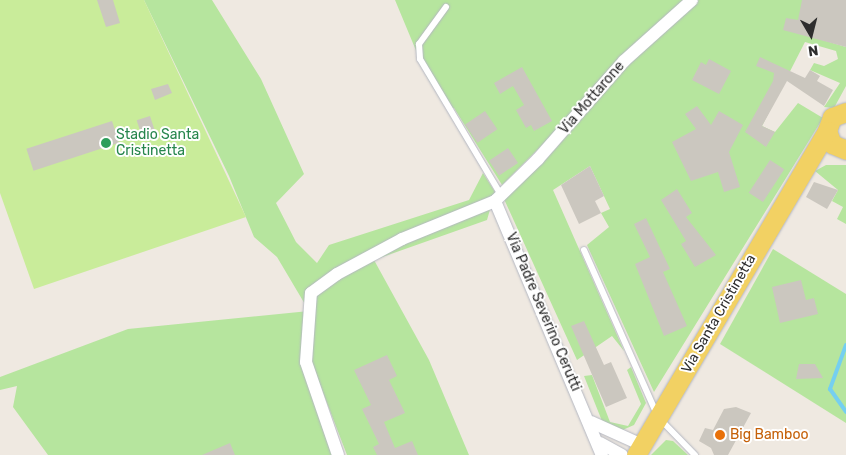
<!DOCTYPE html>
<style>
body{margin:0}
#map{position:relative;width:846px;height:455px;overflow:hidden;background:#efe9e1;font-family:Rubik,sans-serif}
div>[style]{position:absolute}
.green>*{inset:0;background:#b6e59e}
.pitch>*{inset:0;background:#c9ec9a}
.stream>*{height:4px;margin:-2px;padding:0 2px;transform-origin:2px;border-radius:2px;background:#75cff0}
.building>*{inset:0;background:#cbc7bf;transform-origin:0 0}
.roads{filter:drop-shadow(0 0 1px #b4b7c1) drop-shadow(0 0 1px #b4b7c1)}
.service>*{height:6px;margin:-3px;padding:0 3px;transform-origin:3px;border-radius:3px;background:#fff}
.minor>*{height:12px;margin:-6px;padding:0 6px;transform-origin:6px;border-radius:6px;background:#fff}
.primary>*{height:19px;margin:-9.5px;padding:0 9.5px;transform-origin:9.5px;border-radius:9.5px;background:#f2d163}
.dots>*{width:14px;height:14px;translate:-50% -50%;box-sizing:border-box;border:2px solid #fff;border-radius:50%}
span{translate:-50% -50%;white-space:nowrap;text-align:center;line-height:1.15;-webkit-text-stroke:4px #fff;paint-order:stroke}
.street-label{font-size:14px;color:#2e2e2e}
.leisure-label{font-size:14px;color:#27864d}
.left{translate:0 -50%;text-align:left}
.food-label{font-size:14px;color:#c56008}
.north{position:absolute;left:786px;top:10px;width:50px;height:50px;-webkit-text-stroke:4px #fff;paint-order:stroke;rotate:172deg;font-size:14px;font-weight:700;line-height:20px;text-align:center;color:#2e2e2e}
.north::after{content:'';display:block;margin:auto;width:18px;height:22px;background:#2e2e2e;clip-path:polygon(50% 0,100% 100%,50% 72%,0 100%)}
</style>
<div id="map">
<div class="green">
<div style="clip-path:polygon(144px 0,212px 0,261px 79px,304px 174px,276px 203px,296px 242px,317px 263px,329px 245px,469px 200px,483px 173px,495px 192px,487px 220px,374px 260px,429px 360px,469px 455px,347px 455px,302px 338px,334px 455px,48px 455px,13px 407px,17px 386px,0 390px,0 377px,128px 329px,309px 311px,277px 257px,254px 237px,229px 176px)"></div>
<div style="clip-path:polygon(395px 0,688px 0,502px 185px,454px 108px,446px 107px,427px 77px)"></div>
<div style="clip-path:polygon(697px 0,802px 0,806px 35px,846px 47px,846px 86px,834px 108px,824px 107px,840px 83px,810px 70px,814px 63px,824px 66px,838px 59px,836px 51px,805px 42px,762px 126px,775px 132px,798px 103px,823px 118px,654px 392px,587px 245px,609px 227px,601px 213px,610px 209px,590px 166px,553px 190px,624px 351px,612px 336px,577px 360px,504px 199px,542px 164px,627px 67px)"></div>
<div style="clip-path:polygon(826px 165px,846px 165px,846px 224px,837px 219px,843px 207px,832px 201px,838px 190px,815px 171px)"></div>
<div style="clip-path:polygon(773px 249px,846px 294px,846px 423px,720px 344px)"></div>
<div style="clip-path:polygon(631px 367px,646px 403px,634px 425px,618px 432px,602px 421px,584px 376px,592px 375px,610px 422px,628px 426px,641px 404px,627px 370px)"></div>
<div style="clip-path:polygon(666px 440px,673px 441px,688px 455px,651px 455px)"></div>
</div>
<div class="pitch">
<div style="clip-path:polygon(0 0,144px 0,246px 217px,34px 289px,0 193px)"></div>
</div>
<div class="stream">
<div style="left:846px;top:345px;width:47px;rotate:110deg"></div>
<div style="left:830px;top:389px;width:28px;rotate:55deg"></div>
</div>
<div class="building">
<div style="clip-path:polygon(97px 0,113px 0,120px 23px,106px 27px)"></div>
<div style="clip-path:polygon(802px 0,846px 0,846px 47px,783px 30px,786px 18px,798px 20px)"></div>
<div style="clip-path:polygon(760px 57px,805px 78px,810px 70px,820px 76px,817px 81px,833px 90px,824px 106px,787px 81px,762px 126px,775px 132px,766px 147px,745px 132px,773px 81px,774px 73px,756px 66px)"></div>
<div style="clip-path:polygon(709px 59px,731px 71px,719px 94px,692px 80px,701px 62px,706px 65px)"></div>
<div style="clip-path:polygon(522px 67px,552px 121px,534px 131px,531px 125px,526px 128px,516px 110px,524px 105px,513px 86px,500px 94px,494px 83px)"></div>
<div style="clip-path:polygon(168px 84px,172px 93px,155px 100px,151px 89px)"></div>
<div style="clip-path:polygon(697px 106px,711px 125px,719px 111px,743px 125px,729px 152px,740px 187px,724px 192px,718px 172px,691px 181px,672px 142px,696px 129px,685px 114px)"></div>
<div style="left:485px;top:111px;width:22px;height:24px;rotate:56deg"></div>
<div style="left:150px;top:116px;width:20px;height:14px;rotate:72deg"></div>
<div style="left:112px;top:121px;width:23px;height:90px;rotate:72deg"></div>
<div style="left:508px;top:148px;width:18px;height:23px;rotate:56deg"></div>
<div style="left:770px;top:160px;width:17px;height:39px;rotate:33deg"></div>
<div style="clip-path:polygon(590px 166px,604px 196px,595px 201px,601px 213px,579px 224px,561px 185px)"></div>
<div style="clip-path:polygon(814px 182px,838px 190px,827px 209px,806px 197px)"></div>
<div style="clip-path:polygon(677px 189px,692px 213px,686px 217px,716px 255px,695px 267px,681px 244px,686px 241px,661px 200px)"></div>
<div style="clip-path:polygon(646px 218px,670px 269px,663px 272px,687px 326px,664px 336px,635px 264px,650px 257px,634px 224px)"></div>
<div style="clip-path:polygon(801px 280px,806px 300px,814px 298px,818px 314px,780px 323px,772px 287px)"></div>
<div style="clip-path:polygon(584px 321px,604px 365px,611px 362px,627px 398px,606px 407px,571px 326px)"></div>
<div style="clip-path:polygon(387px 355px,397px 376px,389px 380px,405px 413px,384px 422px,395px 448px,412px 441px,418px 455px,377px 455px,373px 447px,379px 444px,362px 409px,371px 405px,354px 370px)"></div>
<div style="clip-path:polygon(799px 364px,815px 364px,823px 378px,796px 379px)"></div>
<div style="clip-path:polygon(736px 407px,751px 413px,728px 455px,714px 455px,711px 448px,699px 441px,705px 428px,713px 430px,724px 409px)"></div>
<div style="clip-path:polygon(230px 443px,235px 455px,202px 455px)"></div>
</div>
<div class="roads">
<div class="service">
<div style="left:446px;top:7px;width:46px;rotate:126.1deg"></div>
<div style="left:419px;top:44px;width:15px;rotate:86deg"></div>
<div style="left:420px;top:59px;width:158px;rotate:59.2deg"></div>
<div style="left:584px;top:250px;width:183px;rotate:66.1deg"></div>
<div style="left:658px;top:417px;width:53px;rotate:45.8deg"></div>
</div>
<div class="minor">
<div style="left:495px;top:201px;width:276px;rotate:67.2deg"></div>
<div style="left:591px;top:422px;width:56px;rotate:24.3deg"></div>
<div style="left:600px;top:443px;width:25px;rotate:29deg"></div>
<div style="left:338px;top:455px;width:98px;rotate:-109deg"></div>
<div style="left:306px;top:362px;width:69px;rotate:-85.9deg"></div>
<div style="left:311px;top:293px;width:32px;rotate:-36deg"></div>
<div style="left:337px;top:274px;width:74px;rotate:-28.3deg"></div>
<div style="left:402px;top:239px;width:100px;rotate:-22.2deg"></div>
<div style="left:495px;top:201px;width:60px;rotate:-44.3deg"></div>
<div style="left:538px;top:159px;width:130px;rotate:-48.7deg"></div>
<div style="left:624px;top:61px;width:91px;rotate:-41.9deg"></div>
</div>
<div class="primary">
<div style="left:846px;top:112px;width:15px;rotate:160deg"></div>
<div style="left:832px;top:117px;width:15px;rotate:110deg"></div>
<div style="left:827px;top:131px;width:14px;rotate:69deg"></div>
<div style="left:832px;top:144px;width:15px;rotate:23deg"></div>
<div style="left:636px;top:455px;width:376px;rotate:-59.5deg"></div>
</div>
</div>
<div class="dots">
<div style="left:106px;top:143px;background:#2e9e5b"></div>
<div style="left:720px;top:435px;background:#e8710a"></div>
</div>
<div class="street-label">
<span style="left:592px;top:98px;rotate:-49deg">Via Mottarone</span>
<span style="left:543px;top:312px;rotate:67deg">Via Padre Severino Cerutti</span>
<span style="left:719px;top:314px;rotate:-60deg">Via Santa Cristinetta</span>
</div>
<div class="leisure-label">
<span class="left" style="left:116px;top:143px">Stadio Santa<br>Cristinetta</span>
</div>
<div class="food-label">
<span class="left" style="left:730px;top:435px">Big Bamboo</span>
</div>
<div class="north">N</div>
</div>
